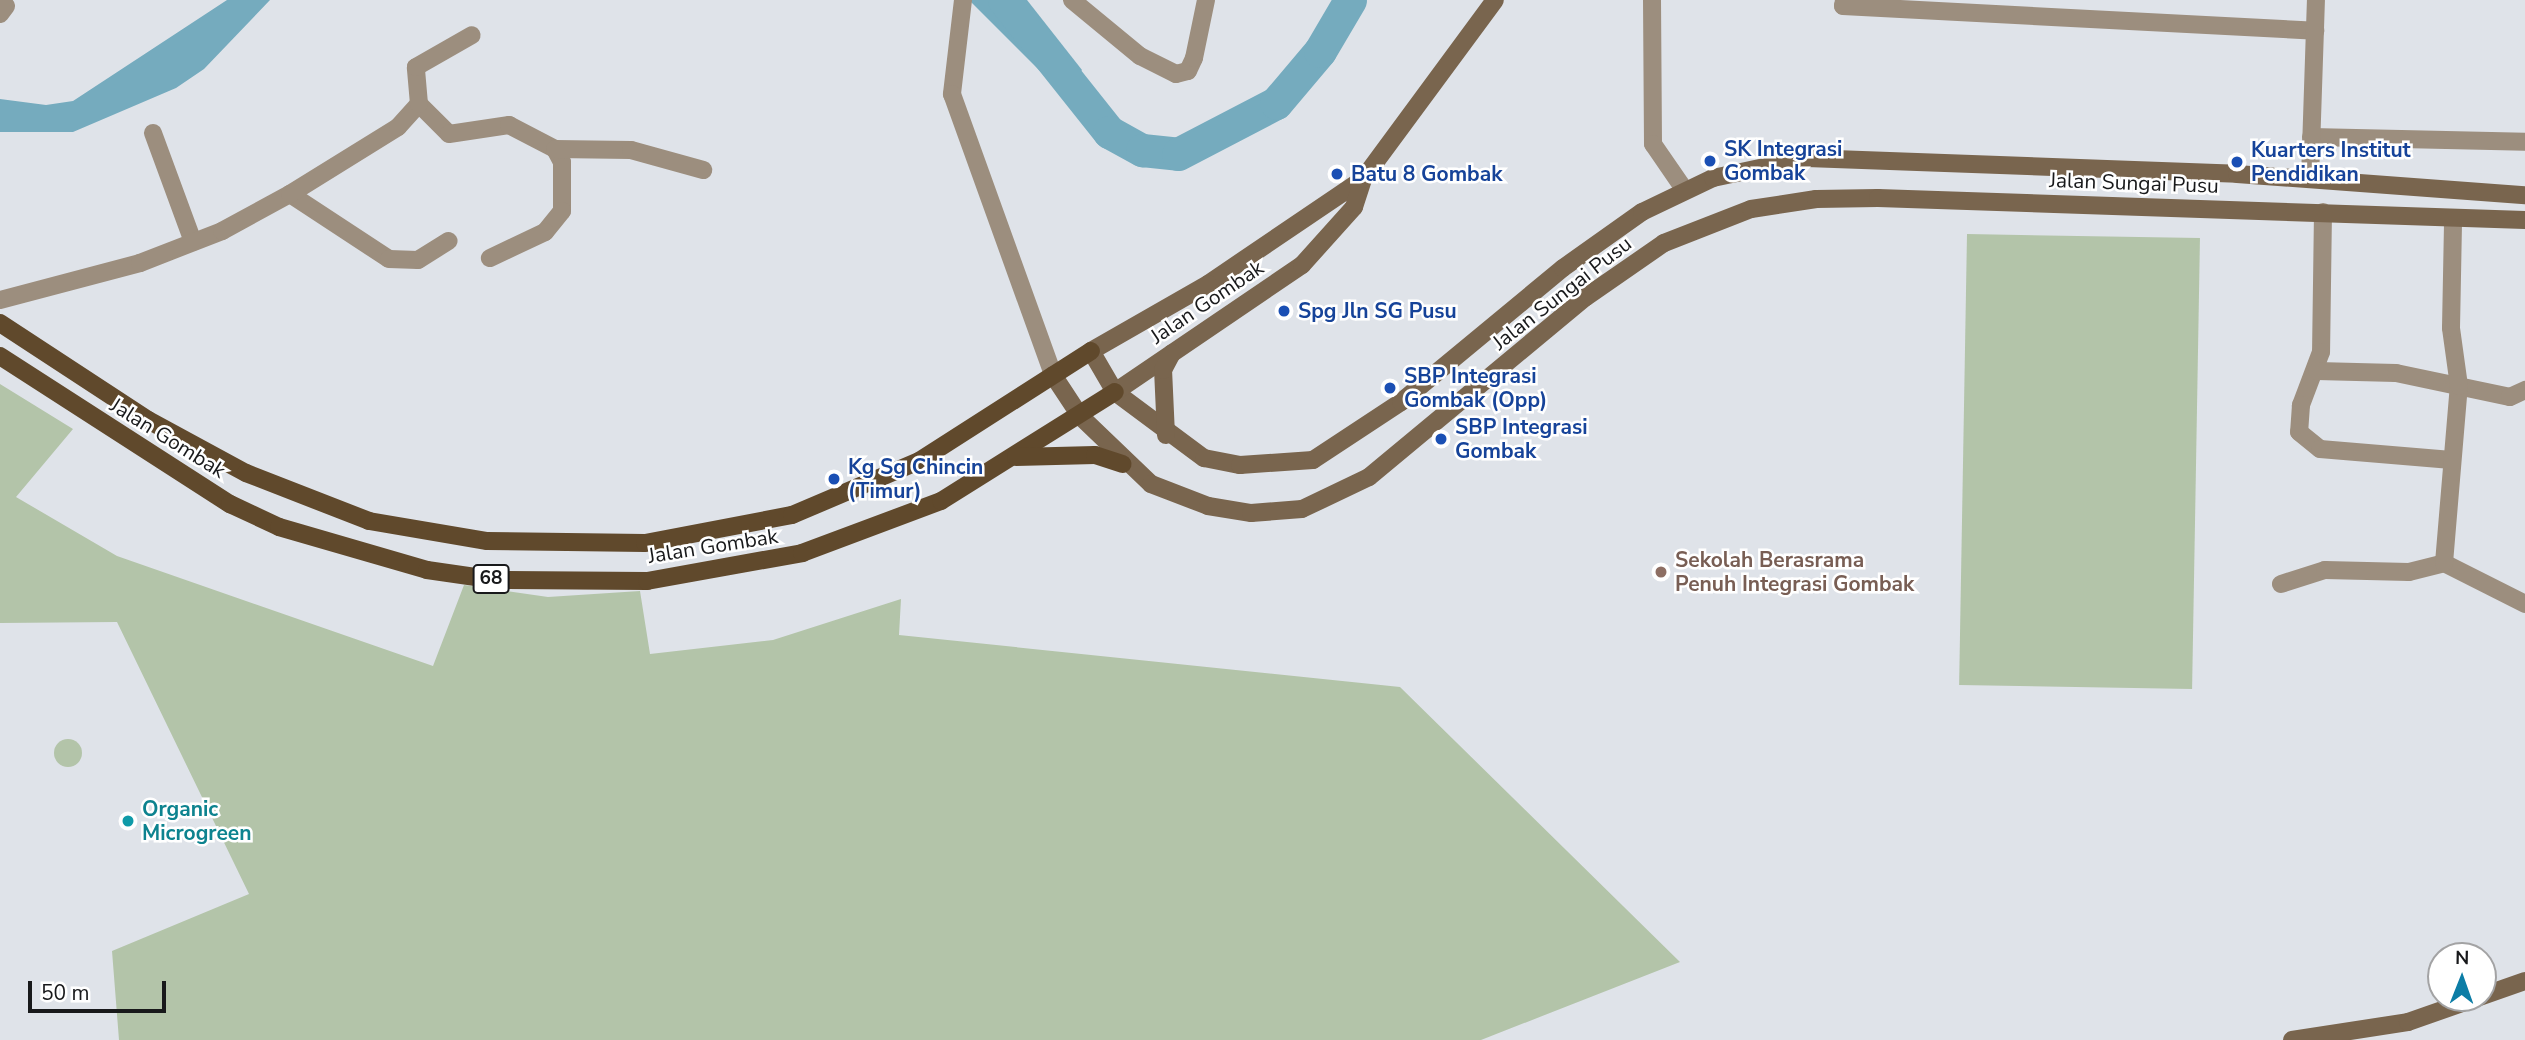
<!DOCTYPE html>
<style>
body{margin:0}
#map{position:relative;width:2525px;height:1040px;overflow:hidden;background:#dfe3e9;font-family:"Nunito Sans",sans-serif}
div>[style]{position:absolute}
.green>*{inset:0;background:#b3c4a9;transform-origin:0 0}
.round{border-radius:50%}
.water>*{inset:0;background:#75abbe}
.river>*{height:33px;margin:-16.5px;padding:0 16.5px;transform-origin:16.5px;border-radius:16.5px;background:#75abbe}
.minor>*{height:18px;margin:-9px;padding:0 9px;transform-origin:9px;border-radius:9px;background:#9c8e7e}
.secondary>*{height:18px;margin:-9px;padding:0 9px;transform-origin:9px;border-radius:9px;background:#79654e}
.primary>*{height:18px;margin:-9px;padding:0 9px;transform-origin:9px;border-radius:9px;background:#60492c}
.dots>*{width:19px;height:19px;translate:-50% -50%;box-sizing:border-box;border:4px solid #fff;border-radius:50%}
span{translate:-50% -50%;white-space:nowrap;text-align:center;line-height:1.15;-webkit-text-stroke:5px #fff;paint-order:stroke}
.shield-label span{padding:2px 5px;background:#fff;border:2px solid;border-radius:5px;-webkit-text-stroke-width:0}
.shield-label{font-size:19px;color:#18191b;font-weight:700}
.transit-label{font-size:21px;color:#164399;font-weight:700}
.left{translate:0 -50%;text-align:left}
.street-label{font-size:21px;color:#18191b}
.education-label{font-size:21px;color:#785e54;font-weight:700}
.culture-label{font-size:21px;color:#0d838f;font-weight:700}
.north{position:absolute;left:2427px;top:942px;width:70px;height:70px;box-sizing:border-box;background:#fff;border:2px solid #a3a3a4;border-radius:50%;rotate:1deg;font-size:19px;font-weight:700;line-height:28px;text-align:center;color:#18191b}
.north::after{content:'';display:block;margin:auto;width:24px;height:32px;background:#0c7da6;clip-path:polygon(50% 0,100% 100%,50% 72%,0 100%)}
.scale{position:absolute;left:28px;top:981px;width:138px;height:32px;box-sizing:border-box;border:4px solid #18191b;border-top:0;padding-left:9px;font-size:21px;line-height:24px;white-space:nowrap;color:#18191b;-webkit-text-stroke:5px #fff;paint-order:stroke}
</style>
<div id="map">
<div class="green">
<div style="left:1967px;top:234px;width:233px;height:451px;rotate:1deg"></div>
<div style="clip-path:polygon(0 384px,73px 429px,16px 497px,117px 556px,433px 666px,464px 585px,548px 597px,640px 591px,650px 654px,773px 640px,901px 599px,899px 635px,1400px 687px,1680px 962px,1481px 1040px,119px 1040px,112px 951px,249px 894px,117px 622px,0 623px)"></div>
<div class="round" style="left:54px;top:739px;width:28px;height:28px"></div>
</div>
<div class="water">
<div style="clip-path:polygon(227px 0,270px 0,204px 69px,176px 88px,73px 132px,0 132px,0 99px,46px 105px,73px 101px)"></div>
<div style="clip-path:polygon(969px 0,1027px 0,1082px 70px,1064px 95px)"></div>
</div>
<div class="river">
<div style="left:1004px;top:0;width:169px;rotate:51.5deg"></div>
<div style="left:1109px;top:132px;width:38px;rotate:29deg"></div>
<div style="left:1142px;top:150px;width:36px;rotate:6deg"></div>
<div style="left:1178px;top:154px;width:110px;rotate:-27.5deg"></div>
<div style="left:1276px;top:103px;width:68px;rotate:-49.8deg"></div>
<div style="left:1320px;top:51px;width:59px;rotate:-59.5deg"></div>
</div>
<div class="minor">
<div style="left:963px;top:0;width:95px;rotate:96.7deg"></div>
<div style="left:952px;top:94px;width:299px;rotate:70.2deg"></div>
<div style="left:1072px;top:0;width:88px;rotate:39.5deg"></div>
<div style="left:1140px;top:56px;width:40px;rotate:26.6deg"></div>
<div style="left:1176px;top:74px;width:12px;rotate:-14deg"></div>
<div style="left:1188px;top:71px;width:14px;rotate:-65deg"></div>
<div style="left:1194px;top:58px;width:59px;rotate:-78.3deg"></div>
<div style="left:1652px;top:0;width:144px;rotate:89.6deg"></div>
<div style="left:1653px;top:144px;width:55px;rotate:55.4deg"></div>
<div style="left:1844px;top:0;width:6px;rotate:99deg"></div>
<div style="left:1843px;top:6px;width:473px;rotate:3deg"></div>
<div style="left:0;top:14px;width:10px;rotate:-53deg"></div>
<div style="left:419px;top:104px;width:42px;rotate:45deg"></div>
<div style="left:449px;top:134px;width:61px;rotate:-8.5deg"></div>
<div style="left:509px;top:125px;width:52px;rotate:27.6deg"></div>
<div style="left:555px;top:149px;width:15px;rotate:62deg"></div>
<div style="left:562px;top:162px;width:49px;rotate:90deg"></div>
<div style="left:562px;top:211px;width:27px;rotate:129deg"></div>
<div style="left:545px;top:232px;width:61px;rotate:154.7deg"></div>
<div style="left:153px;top:133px;width:116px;rotate:69.8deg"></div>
<div style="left:2311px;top:137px;width:214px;rotate:1.3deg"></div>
<div style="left:555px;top:149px;width:76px;rotate:0.8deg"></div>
<div style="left:631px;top:150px;width:75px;rotate:15.5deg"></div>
<div style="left:2310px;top:179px;width:179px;rotate:-88.1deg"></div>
<div style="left:290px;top:194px;width:118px;rotate:33.3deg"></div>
<div style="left:389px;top:259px;width:29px;rotate:2deg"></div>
<div style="left:418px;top:260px;width:36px;rotate:-32deg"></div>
<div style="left:2323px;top:212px;width:140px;rotate:90.8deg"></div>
<div style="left:2321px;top:352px;width:57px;rotate:110.7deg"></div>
<div style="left:2301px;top:405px;width:27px;rotate:94deg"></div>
<div style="left:2299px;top:432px;width:27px;rotate:39deg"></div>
<div style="left:2320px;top:449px;width:132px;rotate:4.8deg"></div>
<div style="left:0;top:300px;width:145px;rotate:-14.8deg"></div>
<div style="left:140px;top:263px;width:88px;rotate:-21.3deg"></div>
<div style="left:222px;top:231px;width:77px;rotate:-28.6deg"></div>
<div style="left:290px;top:194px;width:127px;rotate:-31.8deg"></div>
<div style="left:398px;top:127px;width:31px;rotate:-48deg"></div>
<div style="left:419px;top:104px;width:37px;rotate:-95deg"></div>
<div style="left:416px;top:67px;width:64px;rotate:-29.7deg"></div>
<div style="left:2317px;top:371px;width:79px;rotate:1.5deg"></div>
<div style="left:2396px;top:373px;width:116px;rotate:11.9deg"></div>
<div style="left:2510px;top:397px;width:17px;rotate:-25deg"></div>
<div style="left:2444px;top:563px;width:91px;rotate:26.8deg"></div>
<div style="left:2281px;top:584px;width:46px;rotate:-17.7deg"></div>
<div style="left:2325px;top:570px;width:84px;rotate:1.4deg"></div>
<div style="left:2409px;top:572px;width:36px;rotate:-14deg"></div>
<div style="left:2444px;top:563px;width:178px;rotate:-85.2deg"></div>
<div style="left:2459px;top:386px;width:59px;rotate:-97.9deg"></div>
<div style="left:2451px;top:328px;width:109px;rotate:-88.9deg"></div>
</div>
<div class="secondary">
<div style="left:1363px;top:179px;width:187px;rotate:145.9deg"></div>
<div style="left:1208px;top:284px;width:135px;rotate:150.2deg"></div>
<div style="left:1091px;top:351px;width:48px;rotate:59.7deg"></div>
<div style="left:1115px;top:392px;width:111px;rotate:36.6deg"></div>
<div style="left:1204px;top:458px;width:37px;rotate:11deg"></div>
<div style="left:1240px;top:465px;width:73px;rotate:-3.9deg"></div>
<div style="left:1313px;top:460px;width:105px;rotate:-33.4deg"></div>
<div style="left:1401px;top:402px;width:210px;rotate:-39.6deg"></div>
<div style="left:1563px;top:268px;width:97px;rotate:-35.3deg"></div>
<div style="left:1642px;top:212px;width:79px;rotate:-25.6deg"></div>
<div style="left:1713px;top:178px;width:96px;rotate:-12deg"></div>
<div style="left:1807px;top:158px;width:430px;rotate:2.1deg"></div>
<div style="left:2237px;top:174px;width:289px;rotate:4.2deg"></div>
<div style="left:1053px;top:375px;width:49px;rotate:56.6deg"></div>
<div style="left:1080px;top:416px;width:98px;rotate:43.8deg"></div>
<div style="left:1151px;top:484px;width:61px;rotate:21.1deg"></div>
<div style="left:1208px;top:506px;width:44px;rotate:9.2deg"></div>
<div style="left:1251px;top:513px;width:51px;rotate:-4.5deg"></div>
<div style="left:1302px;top:509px;width:74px;rotate:-25.5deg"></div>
<div style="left:1369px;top:477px;width:282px;rotate:-39.7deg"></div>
<div style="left:1586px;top:297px;width:95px;rotate:-34.7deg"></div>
<div style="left:1664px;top:243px;width:93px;rotate:-21.3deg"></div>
<div style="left:1751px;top:209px;width:66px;rotate:-8.7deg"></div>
<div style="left:1816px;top:199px;width:62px;rotate:-0.9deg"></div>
<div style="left:1878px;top:198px;width:647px;rotate:1.95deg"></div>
<div style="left:1115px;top:392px;width:226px;rotate:-34.2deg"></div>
<div style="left:1302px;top:265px;width:78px;rotate:-48.1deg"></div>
<div style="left:1354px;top:207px;width:29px;rotate:-72deg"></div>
<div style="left:1363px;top:179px;width:222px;rotate:-53.6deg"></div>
<div style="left:1166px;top:435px;width:65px;rotate:-92.6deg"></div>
<div style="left:1163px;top:370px;width:19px;rotate:-62deg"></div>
<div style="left:2292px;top:1040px;width:117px;rotate:-8.8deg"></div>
<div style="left:2408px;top:1022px;width:124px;rotate:-19.3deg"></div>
</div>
<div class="primary">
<div style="left:0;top:323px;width:177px;rotate:33.2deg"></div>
<div style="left:148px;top:420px;width:111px;rotate:28.4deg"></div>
<div style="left:246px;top:473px;width:132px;rotate:21.3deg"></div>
<div style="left:369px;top:521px;width:120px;rotate:9.6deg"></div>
<div style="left:487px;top:541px;width:158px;rotate:0.7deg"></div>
<div style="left:645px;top:543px;width:150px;rotate:-10.8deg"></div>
<div style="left:792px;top:515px;width:138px;rotate:-23deg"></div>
<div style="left:919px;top:461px;width:204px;rotate:-32.6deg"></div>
<div style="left:0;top:356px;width:274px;rotate:32.8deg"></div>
<div style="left:230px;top:504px;width:54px;rotate:25.1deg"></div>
<div style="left:279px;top:527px;width:154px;rotate:16.2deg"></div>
<div style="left:427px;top:570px;width:70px;rotate:8.2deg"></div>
<div style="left:496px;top:580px;width:151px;rotate:0.4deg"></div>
<div style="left:647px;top:581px;width:158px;rotate:-10.2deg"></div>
<div style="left:802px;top:553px;width:148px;rotate:-20.5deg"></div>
<div style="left:941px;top:501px;width:205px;rotate:-32.1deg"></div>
<div style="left:1016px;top:457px;width:79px;rotate:-1.5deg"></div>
<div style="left:1095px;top:455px;width:29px;rotate:18deg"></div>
</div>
<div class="dots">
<div style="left:1710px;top:161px;background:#1a4fb4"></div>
<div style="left:2237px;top:162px;background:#1a4fb4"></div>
<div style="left:1337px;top:174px;background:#1a4fb4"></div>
<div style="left:1284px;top:311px;background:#1a4fb4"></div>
<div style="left:1390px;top:388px;background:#1a4fb4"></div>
<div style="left:1441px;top:439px;background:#1a4fb4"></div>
<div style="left:834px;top:479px;background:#1a4fb4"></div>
<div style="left:1661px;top:572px;background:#8d6e63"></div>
<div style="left:128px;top:821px;background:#0f9aa8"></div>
</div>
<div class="shield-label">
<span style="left:491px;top:579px">68</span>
</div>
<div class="transit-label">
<span class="left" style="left:1724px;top:161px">SK Integrasi<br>Gombak</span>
<span class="left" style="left:2251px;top:162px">Kuarters Institut<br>Pendidikan</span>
<span class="left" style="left:1351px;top:174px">Batu 8 Gombak</span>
<span class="left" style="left:1298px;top:311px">Spg Jln SG Pusu</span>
<span class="left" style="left:1404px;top:388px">SBP Integrasi<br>Gombak (Opp)</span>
<span class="left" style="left:1455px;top:439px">SBP Integrasi<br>Gombak</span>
<span class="left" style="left:848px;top:479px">Kg Sg Chincin<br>(Timur)</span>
</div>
<div class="street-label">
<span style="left:2134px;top:183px;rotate:2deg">Jalan Sungai Pusu</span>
<span style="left:1562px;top:293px;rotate:-38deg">Jalan Sungai Pusu</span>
<span style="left:1207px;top:302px;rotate:-34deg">Jalan Gombak</span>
<span style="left:168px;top:438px;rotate:32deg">Jalan Gombak</span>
<span style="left:713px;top:546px;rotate:-9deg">Jalan Gombak</span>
</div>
<div class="education-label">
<span class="left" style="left:1675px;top:572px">Sekolah Berasrama<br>Penuh Integrasi Gombak</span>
</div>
<div class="culture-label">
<span class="left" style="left:142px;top:821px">Organic<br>Microgreen</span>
</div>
<div class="north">N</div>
<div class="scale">50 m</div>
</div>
